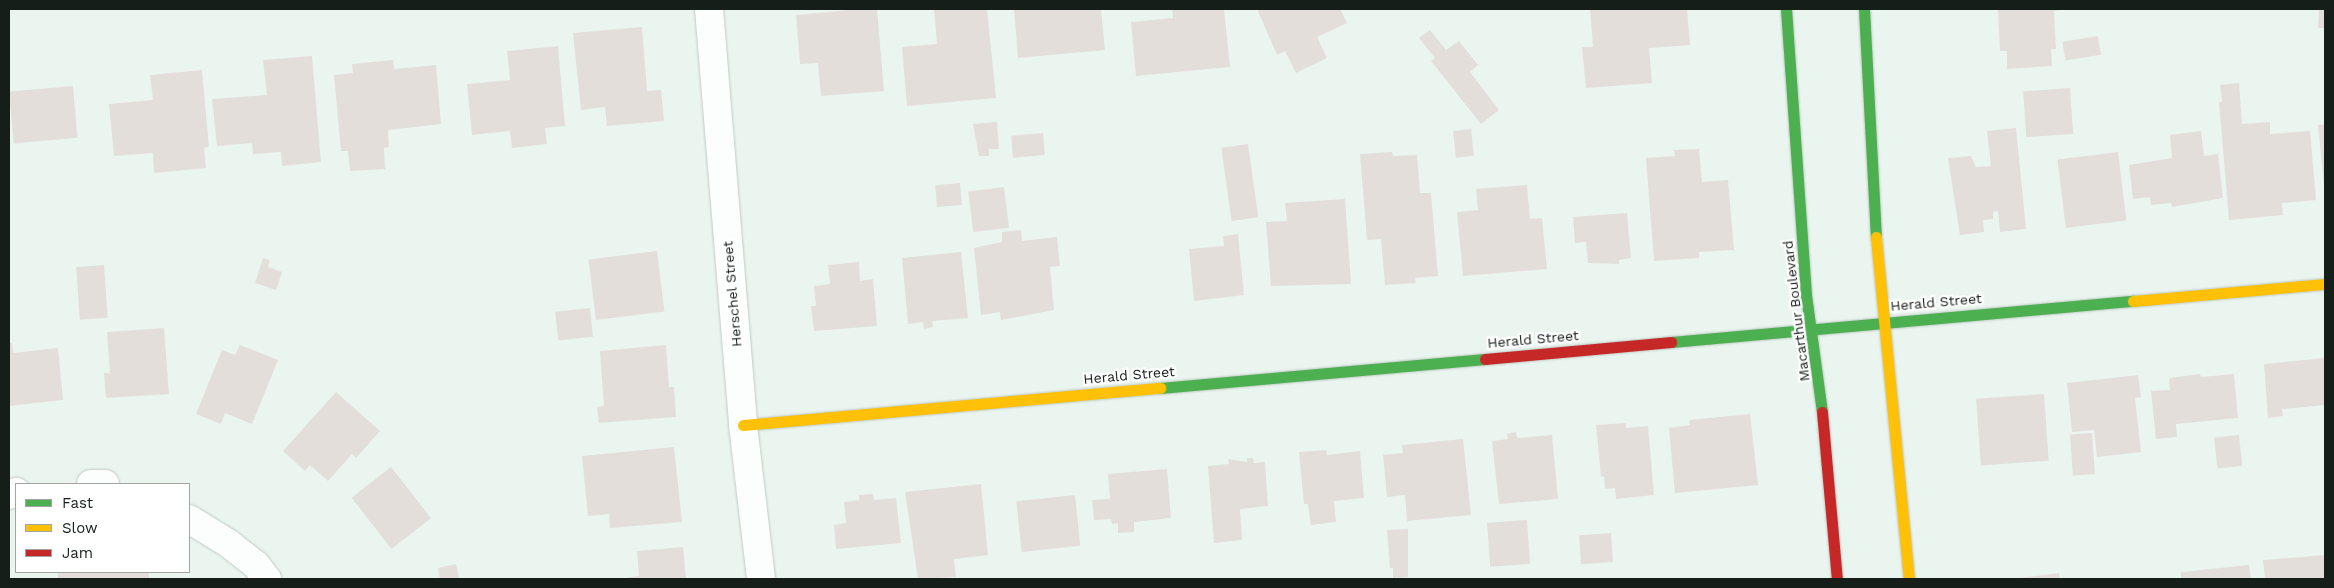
<!DOCTYPE html>
<style>
body{margin:0}
#map{position:relative;width:2334px;height:588px;overflow:hidden;background:#eaf5ef;font-family:"Work Sans",sans-serif}
div>[style]{position:absolute}
.building>*{inset:0;background:#e4dedb;transform-origin:0 0}
.roads{filter:drop-shadow(0 0 1px #c1cac5) drop-shadow(0 0 1px #c1cac5)}
.street>*{height:28px;margin:-14px;padding:0 14px;transform-origin:14px;border-radius:14px;background:#fcfefd}
.fast>*{height:11px;margin:-5.5px;padding:0 5.5px;transform-origin:5.5px;border-radius:5.5px;background:#4caf50}
.slow>*{height:11px;margin:-5.5px;padding:0 5.5px;transform-origin:5.5px;border-radius:5.5px;background:#ffc107}
.jam>*{height:11px;margin:-5.5px;padding:0 5.5px;transform-origin:5.5px;border-radius:5.5px;background:#c62828}
span{translate:-50% -50%;white-space:nowrap;text-align:center;line-height:1.15;-webkit-text-stroke:4.5px #fff;paint-order:stroke}
.street-label{font-size:14px;color:#161e19}
.frame{position:absolute;inset:0;border:10px solid #161e19;pointer-events:none}
.legend{position:absolute;left:15px;top:483px;width:175px;height:90px;box-sizing:border-box;background:#fff;border:1px solid #a2a5a3;margin:0;padding:6px 9px;list-style:none;font-size:15px;color:#161e19}
.legend li{display:flex;align-items:center;gap:10px;height:25px}
.legend b{width:25px;border:1px solid #a2a5a3}
</style>
<div id="map">
<div class="building">
<div style="clip-path:polygon(860px 9px,877px 9px,884px 91px,821px 96px,818px 63px,800px 64px,796px 15px)"></div>
<div style="clip-path:polygon(934px 9px,987px 9px,996px 98px,907px 106px,902px 47px,937px 44px)"></div>
<div style="clip-path:polygon(1014px 9px,1101px 9px,1105px 50px,1018px 58px)"></div>
<div style="clip-path:polygon(1172px 9px,1224px 9px,1230px 67px,1136px 76px,1131px 22px,1173px 18px)"></div>
<div style="clip-path:polygon(1257px 9px,1340px 9px,1347px 23px,1317px 37px,1327px 58px,1296px 73px,1285px 51px,1277px 55px)"></div>
<div style="clip-path:polygon(1590px 9px,1687px 9px,1690px 45px,1649px 48px,1652px 83px,1586px 88px,1582px 47px,1593px 47px)"></div>
<div style="clip-path:polygon(1998px 9px,2065px 9px,2054px 11px,2056px 49px,2051px 49px,2052px 66px,2007px 69px,2007px 51px,2000px 51px)"></div>
<div style="clip-path:polygon(2319px 9px,2325px 9px,2325px 28px,2318px 28px)"></div>
<div style="clip-path:polygon(642px 27px,647px 91px,661px 90px,664px 121px,607px 126px,605px 107px,581px 110px,573px 33px)"></div>
<div style="clip-path:polygon(1430px 30px,1446px 50px,1459px 41px,1478px 65px,1470px 72px,1499px 110px,1481px 124px,1431px 61px,1435px 58px,1419px 38px)"></div>
<div style="left:2098px;top:36px;width:19px;height:36px;rotate:81deg"></div>
<div style="clip-path:polygon(558px 46px,565px 126px,545px 128px,547px 144px,512px 148px,510px 131px,472px 135px,467px 84px,510px 80px,507px 51px)"></div>
<div style="clip-path:polygon(312px 56px,321px 162px,282px 166px,281px 152px,253px 154px,252px 143px,217px 146px,212px 99px,267px 95px,263px 60px)"></div>
<div style="clip-path:polygon(393px 60px,394px 69px,436px 65px,441px 124px,388px 130px,389px 147px,384px 148px,385px 169px,350px 171px,348px 151px,341px 151px,334px 75px,353px 73px,352px 64px)"></div>
<div style="clip-path:polygon(202px 70px,209px 147px,204px 148px,206px 168px,154px 173px,153px 153px,114px 156px,109px 104px,153px 100px,150px 75px)"></div>
<div style="clip-path:polygon(2239px 83px,2242px 124px,2270px 122px,2270px 134px,2310px 131px,2316px 200px,2282px 203px,2283px 215px,2229px 220px,2219px 102px,2222px 102px,2220px 85px)"></div>
<div style="left:73px;top:86px;width:52px;height:64px;rotate:85deg"></div>
<div style="left:2070px;top:88px;width:46px;height:47px;rotate:86deg"></div>
<div style="clip-path:polygon(997px 122px,999px 149px,989px 149px,989px 156px,979px 156px,973px 124px)"></div>
<div style="clip-path:polygon(2325px 124px,2325px 185px,2324px 185px,2318px 125px)"></div>
<div style="clip-path:polygon(2016px 128px,2026px 229px,2000px 232px,1998px 211px,1993px 212px,1993px 219px,1983px 220px,1984px 232px,1960px 235px,1948px 158px,1971px 156px,1976px 167px,1991px 166px,1987px 131px)"></div>
<div style="left:1471px;top:129px;width:27px;height:18px;rotate:84deg"></div>
<div style="clip-path:polygon(2201px 131px,2204px 156px,2218px 154px,2223px 198px,2172px 207px,2171px 203px,2151px 205px,2150px 197px,2133px 199px,2129px 165px,2172px 158px,2170px 135px)"></div>
<div style="left:1043px;top:133px;width:22px;height:32px;rotate:85deg"></div>
<div style="left:1248px;top:144px;width:74px;height:27px;rotate:82deg"></div>
<div style="clip-path:polygon(1699px 149px,1702px 182px,1728px 180px,1734px 250px,1699px 252px,1699px 258px,1654px 261px,1646px 158px,1675px 156px,1674px 150px)"></div>
<div style="clip-path:polygon(1392px 152px,1393px 156px,1417px 155px,1420px 193px,1431px 193px,1438px 276px,1415px 278px,1416px 283px,1385px 285px,1381px 239px,1367px 240px,1360px 154px)"></div>
<div style="left:2118px;top:152px;width:69px;height:61px;rotate:83deg"></div>
<div style="left:960px;top:183px;width:22px;height:25px;rotate:85deg"></div>
<div style="clip-path:polygon(1527px 185px,1530px 219px,1542px 218px,1547px 269px,1463px 276px,1457px 212px,1478px 210px,1476px 189px)"></div>
<div style="left:1004px;top:187px;width:41px;height:36px;rotate:83deg"></div>
<div style="clip-path:polygon(1345px 199px,1351px 284px,1271px 286px,1266px 222px,1287px 221px,1285px 203px)"></div>
<div style="clip-path:polygon(1627px 213px,1631px 258px,1619px 260px,1619px 264px,1588px 263px,1586px 242px,1575px 243px,1573px 217px)"></div>
<div style="clip-path:polygon(1021px 230px,1022px 241px,1057px 237px,1060px 266px,1050px 267px,1054px 310px,1001px 320px,1000px 312px,981px 315px,974px 248px,1002px 242px,1002px 232px)"></div>
<div style="clip-path:polygon(1238px 234px,1244px 295px,1194px 301px,1189px 249px,1224px 246px,1223px 236px)"></div>
<div style="left:657px;top:251px;width:61px;height:69px;rotate:83deg"></div>
<div style="clip-path:polygon(961px 252px,968px 318px,932px 321px,933px 327px,924px 329px,923px 322px,908px 324px,902px 258px)"></div>
<div style="clip-path:polygon(263px 258px,270px 260px,268px 267px,282px 272px,276px 290px,255px 283px)"></div>
<div style="clip-path:polygon(859px 262px,860px 281px,873px 279px,877px 326px,814px 331px,811px 306px,816px 306px,814px 286px,830px 284px,828px 265px)"></div>
<div style="left:104px;top:265px;width:53px;height:28px;rotate:86deg"></div>
<div style="left:590px;top:308px;width:29px;height:35px;rotate:84deg"></div>
<div style="clip-path:polygon(164px 328px,169px 394px,106px 398px,104px 373px,110px 373px,107px 332px)"></div>
<div style="clip-path:polygon(9px 343px,12px 343px,13px 353px,58px 348px,63px 400px,9px 406px)"></div>
<div style="clip-path:polygon(240px 345px,278px 360px,252px 424px,225px 413px,221px 424px,196px 414px,222px 350px,235px 355px)"></div>
<div style="clip-path:polygon(666px 345px,669px 387px,674px 387px,676px 417px,599px 423px,597px 407px,604px 406px,600px 351px)"></div>
<div style="clip-path:polygon(2325px 358px,2325px 405px,2282px 409px,2283px 416px,2268px 418px,2264px 364px)"></div>
<div style="clip-path:polygon(2200px 374px,2201px 377px,2234px 374px,2238px 418px,2176px 424px,2177px 437px,2156px 439px,2151px 391px,2170px 390px,2169px 378px)"></div>
<div style="clip-path:polygon(2138px 375px,2141px 397px,2135px 398px,2141px 452px,2097px 457px,2094px 430px,2072px 432px,2067px 383px)"></div>
<div style="clip-path:polygon(336px 392px,380px 431px,356px 458px,352px 454px,328px 481px,310px 465px,305px 471px,283px 451px)"></div>
<div style="left:2044px;top:394px;width:67px;height:68px;rotate:86deg"></div>
<div style="clip-path:polygon(1750px 414px,1758px 485px,1675px 493px,1669px 428px,1690px 425px,1689px 420px)"></div>
<div style="clip-path:polygon(1626px 423px,1626px 428px,1648px 426px,1654px 495px,1616px 499px,1615px 488px,1605px 489px,1604px 476px,1601px 477px,1596px 425px)"></div>
<div style="clip-path:polygon(1516px 432px,1517px 438px,1552px 435px,1558px 499px,1499px 504px,1492px 441px,1508px 439px,1507px 434px)"></div>
<div style="left:2092px;top:433px;width:41px;height:22px;rotate:86deg"></div>
<div style="left:2239px;top:435px;width:31px;height:25px;rotate:84deg"></div>
<div style="clip-path:polygon(1463px 439px,1471px 515px,1407px 521px,1405px 495px,1387px 497px,1383px 455px,1403px 453px,1402px 445px)"></div>
<div style="clip-path:polygon(674px 447px,682px 522px,610px 528px,609px 514px,588px 516px,582px 456px)"></div>
<div style="clip-path:polygon(1326px 450px,1327px 455px,1360px 451px,1364px 498px,1334px 501px,1336px 522px,1311px 525px,1308px 504px,1304px 504px,1299px 452px)"></div>
<div style="clip-path:polygon(1247px 458px,1253px 458px,1254px 463px,1265px 462px,1268px 506px,1240px 509px,1242px 540px,1214px 543px,1208px 466px,1229px 464px,1228px 459px,1247px 462px)"></div>
<div style="left:391px;top:467px;width:65px;height:50px;rotate:52deg"></div>
<div style="clip-path:polygon(1167px 469px,1171px 518px,1134px 522px,1134px 532px,1118px 533px,1118px 523px,1112px 524px,1111px 519px,1094px 520px,1092px 500px,1110px 499px,1108px 474px)"></div>
<div style="clip-path:polygon(981px 484px,988px 555px,954px 559px,956px 577px,918px 579px,905px 492px)"></div>
<div style="clip-path:polygon(873px 494px,874px 500px,896px 498px,901px 543px,836px 549px,834px 525px,846px 523px,844px 502px,859px 500px,859px 495px)"></div>
<div style="left:1075px;top:495px;width:51px;height:59px;rotate:84deg"></div>
<div style="left:1527px;top:520px;width:44px;height:40px;rotate:86deg"></div>
<div style="clip-path:polygon(1408px 529px,1408px 577px,1393px 578px,1393px 568px,1390px 568px,1387px 530px)"></div>
<div style="left:1611px;top:533px;width:29px;height:32px;rotate:86deg"></div>
<div style="clip-path:polygon(683px 547px,686px 579px,620px 579px,639px 576px,637px 551px)"></div>
<div style="clip-path:polygon(2325px 555px,2325px 579px,2265px 579px,2263px 560px)"></div>
<div style="clip-path:polygon(456px 564px,459px 578px,466px 579px,440px 579px,438px 568px)"></div>
<div style="clip-path:polygon(2249px 565px,2251px 579px,2181px 579px,2181px 572px)"></div>
<div style="left:58px;top:572px;width:91px;height:7px"></div>
<div style="clip-path:polygon(2059px 573px,2060px 579px,2019px 579px,2019px 578px)"></div>
</div>
<div class="roads">
<div class="street">
<div style="left:709px;top:9px;width:417px;rotate:85.3deg"></div>
<div style="left:743px;top:425px;width:155px;rotate:83.3deg"></div>
<div style="left:91px;top:484px;width:14px"></div>
<div style="left:9px;top:495px;width:8px;rotate:-23deg"></div>
<div style="left:189px;top:519px;width:46px;rotate:31.6deg"></div>
<div style="left:228px;top:543px;width:36px;rotate:38deg"></div>
<div style="left:256px;top:565px;width:18px;rotate:52deg"></div>
</div>
<div class="fast">
<div style="left:1786px;top:9px;width:287px;rotate:86deg"></div>
<div style="left:1806px;top:295px;width:118px;rotate:82.2deg"></div>
<div style="left:1864px;top:9px;width:228px;rotate:87deg"></div>
<div style="left:1671px;top:342px;width:464px;rotate:-5.1deg"></div>
<div style="left:1160px;top:388px;width:326px;rotate:-5.1deg"></div>
</div>
<div class="slow">
<div style="left:1876px;top:237px;width:344px;rotate:84.5deg"></div>
<div style="left:2133px;top:301px;width:193px;rotate:-5.1deg"></div>
<div style="left:743px;top:425px;width:419px;rotate:-5.1deg"></div>
</div>
<div class="jam">
<div style="left:1485px;top:359px;width:187px;rotate:-5.2deg"></div>
<div style="left:1822px;top:412px;width:168px;rotate:84.9deg"></div>
</div>
</div>
<div class="street-label">
<span style="left:732px;top:294px;rotate:-95deg">Herschel Street</span>
<span style="left:1936px;top:302px;rotate:-5deg">Herald Street</span>
<span style="left:1796px;top:311px;rotate:-97deg">Macarthur Boulevard</span>
<span style="left:1533px;top:339px;rotate:-5deg">Herald Street</span>
<span style="left:1129px;top:375px;rotate:-5deg">Herald Street</span>
</div>
<div class="frame"></div>
<ul class="legend">
<li><b style="height:6px;background:#4caf50"></b>Fast</li>
<li><b style="height:6px;background:#ffc107"></b>Slow</li>
<li><b style="height:6px;background:#c62828"></b>Jam</li>
</ul>
</div>
